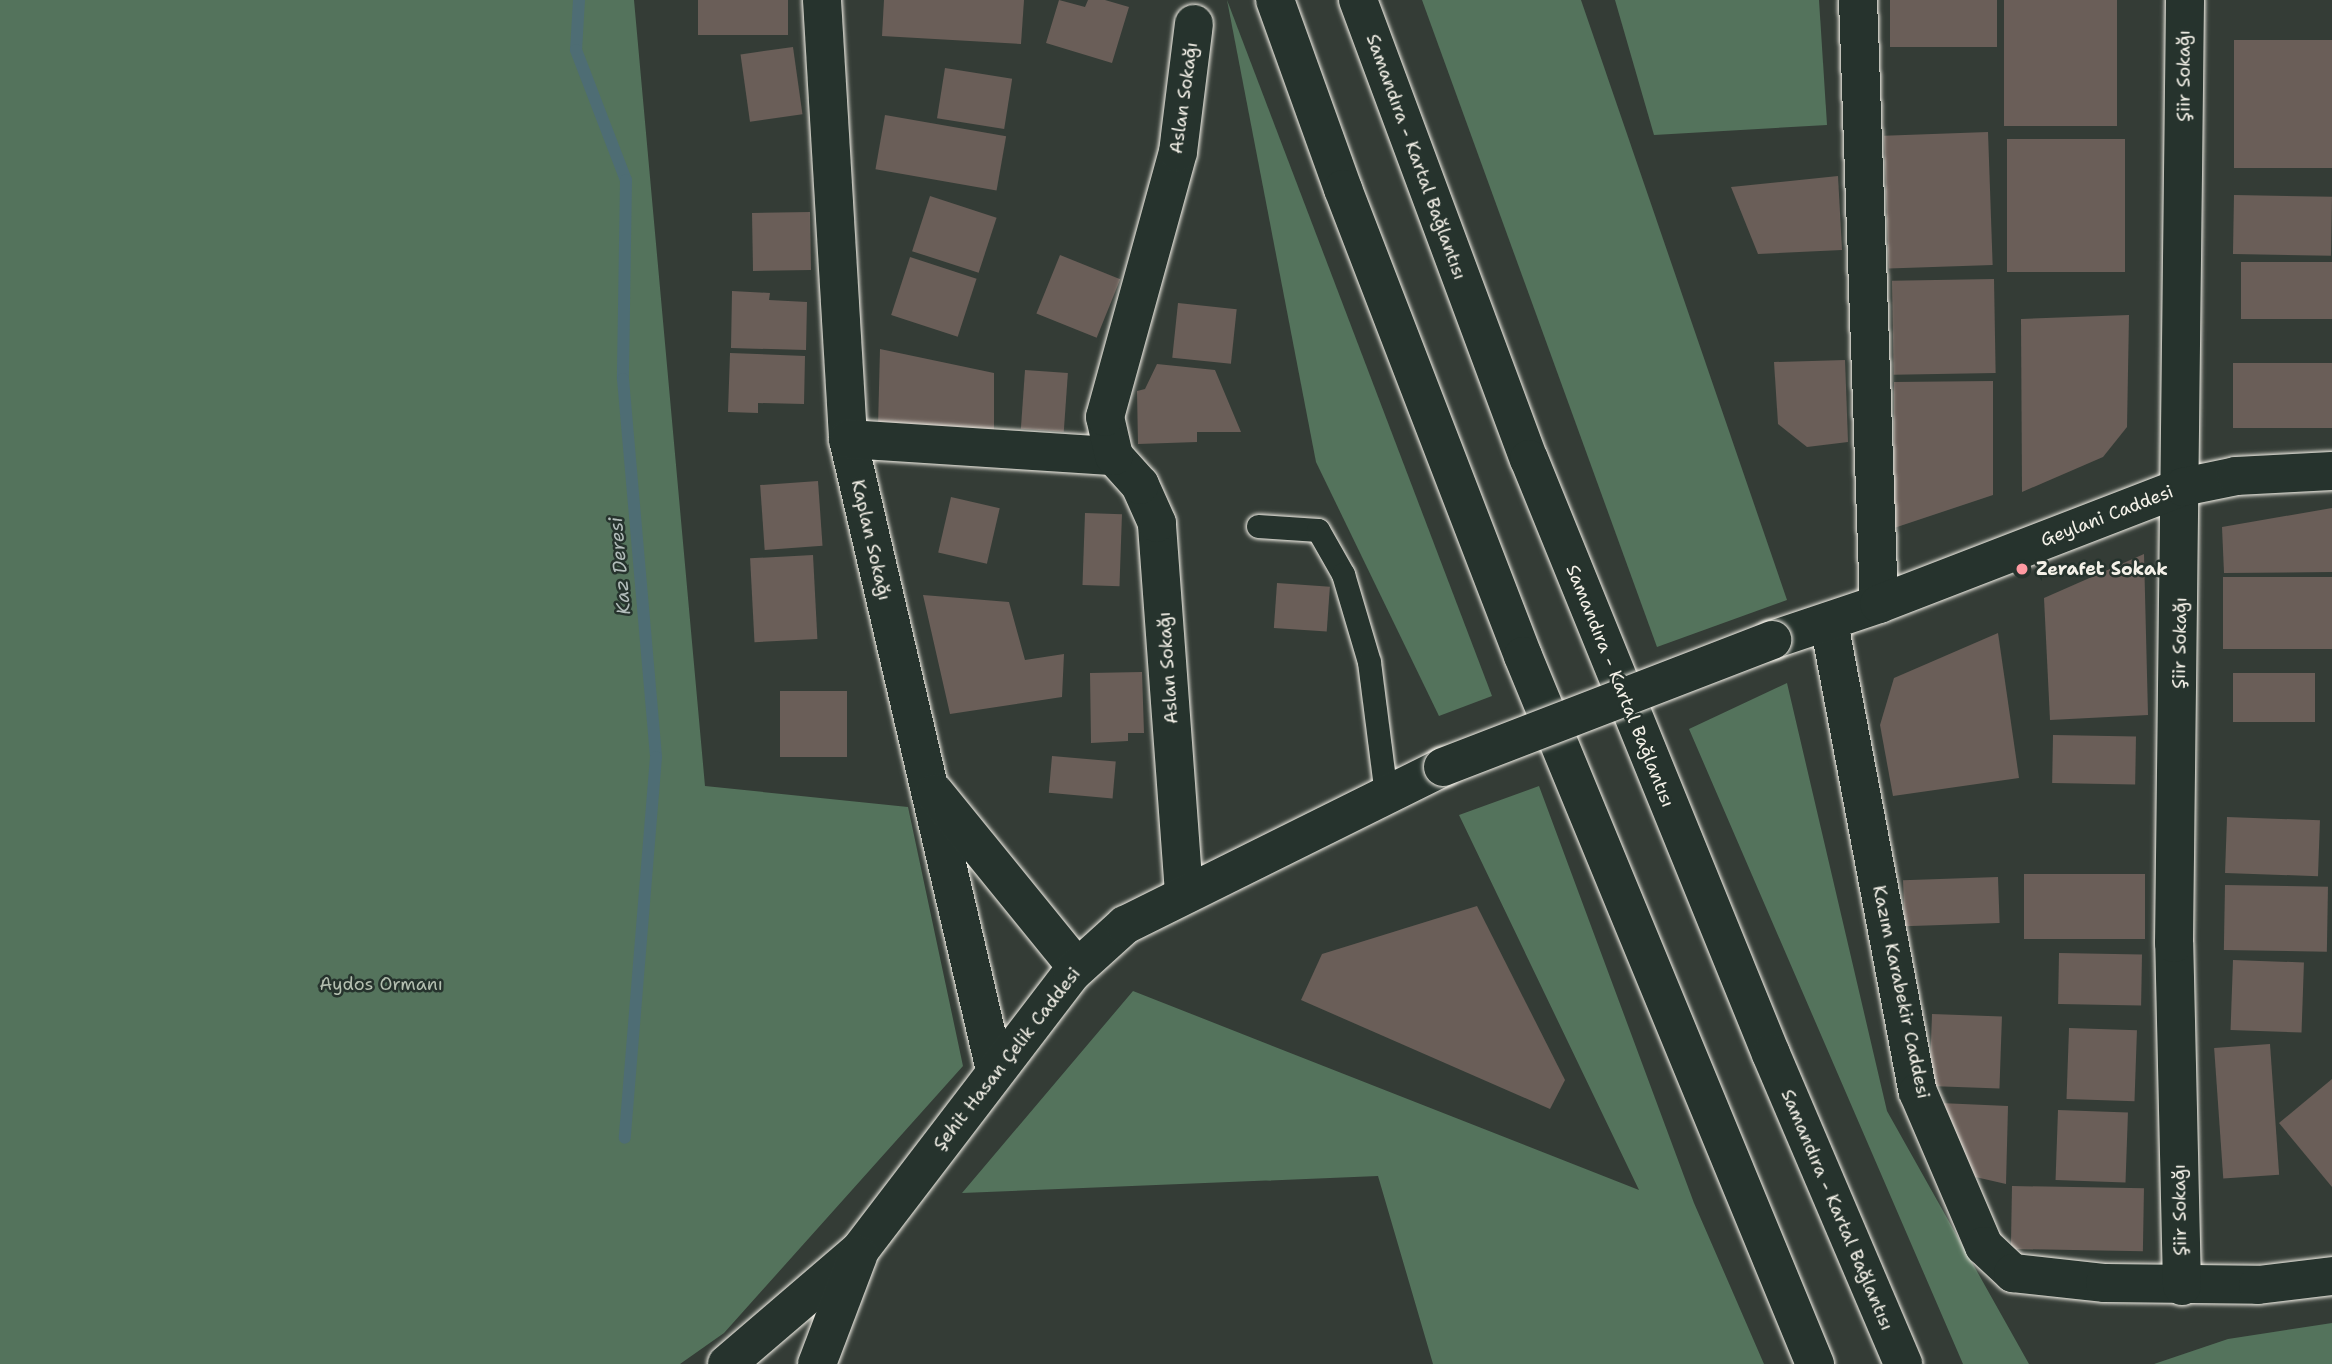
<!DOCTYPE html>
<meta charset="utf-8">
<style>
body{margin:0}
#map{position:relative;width:2332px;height:1364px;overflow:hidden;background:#343c36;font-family:"Shantell Sans",sans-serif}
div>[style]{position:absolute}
.green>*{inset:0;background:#54735c}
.stream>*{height:12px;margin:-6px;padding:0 6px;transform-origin:6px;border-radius:6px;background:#4e6d74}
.building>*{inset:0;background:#6a5e58;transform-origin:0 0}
.roads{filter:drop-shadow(0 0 2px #f4f1e8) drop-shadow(0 0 2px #f4f1e8)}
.service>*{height:23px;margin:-11.5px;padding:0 11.5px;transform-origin:11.5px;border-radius:11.5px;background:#26332d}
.minor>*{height:38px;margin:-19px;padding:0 19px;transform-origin:19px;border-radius:19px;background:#26332d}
.tertiary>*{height:38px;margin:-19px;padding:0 19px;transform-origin:19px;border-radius:19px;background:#26332d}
.motorway>*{height:38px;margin:-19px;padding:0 19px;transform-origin:19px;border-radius:19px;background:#26332d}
.bridges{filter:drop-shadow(0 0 2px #f4f1e8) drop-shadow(0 0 2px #f4f1e8)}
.tertiary-bridge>*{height:38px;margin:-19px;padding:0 19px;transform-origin:19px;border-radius:19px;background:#26332d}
.dots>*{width:19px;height:19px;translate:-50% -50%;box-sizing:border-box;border:4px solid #26332d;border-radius:50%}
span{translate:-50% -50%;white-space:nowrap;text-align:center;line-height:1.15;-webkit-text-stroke:5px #26332d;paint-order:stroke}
.street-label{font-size:18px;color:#f4f1e8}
.poi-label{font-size:18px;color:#f4f1e8;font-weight:700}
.left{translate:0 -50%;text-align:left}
.park-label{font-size:18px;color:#b4bfb0}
.water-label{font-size:19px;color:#b2bcba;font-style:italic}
</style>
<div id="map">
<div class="green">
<div style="clip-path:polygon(0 0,634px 0,705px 786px,908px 807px,963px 1066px,724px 1333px,680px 1364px,0 1364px)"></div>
<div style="clip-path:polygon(1227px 0,1492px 696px,1439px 716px,1316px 462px)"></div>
<div style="clip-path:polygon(1422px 0,1581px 0,1787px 600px,1657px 647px)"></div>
<div style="clip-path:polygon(1615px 0,1819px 0,1827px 125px,1654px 135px)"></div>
<div style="clip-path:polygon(1787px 683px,1887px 1111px,2029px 1364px,1963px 1364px,1689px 729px)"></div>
<div style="clip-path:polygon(1539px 786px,1694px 1203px,1764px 1364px,1433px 1364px,1378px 1176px,962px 1193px,1133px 991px,1639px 1190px,1459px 815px)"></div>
<div style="clip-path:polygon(2332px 1323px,2332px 1364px,2154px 1364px,2228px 1339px)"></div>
</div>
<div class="stream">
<div style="left:579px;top:0;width:50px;rotate:93.4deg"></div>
<div style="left:576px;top:50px;width:139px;rotate:69deg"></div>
<div style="left:626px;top:180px;width:199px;rotate:90.9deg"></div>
<div style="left:623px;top:379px;width:379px;rotate:85deg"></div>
<div style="left:656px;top:757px;width:382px;rotate:94.7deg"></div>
</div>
<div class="building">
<div style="left:698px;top:0;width:90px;height:35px"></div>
<div style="clip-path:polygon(884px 0,1024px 0,1021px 44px,882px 36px)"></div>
<div style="clip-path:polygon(1059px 0,1085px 7px,1088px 0,1105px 0,1129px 7px,1112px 63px,1046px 43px)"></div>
<div style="left:1890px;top:0;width:107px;height:47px"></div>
<div style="left:2004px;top:0;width:113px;height:126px"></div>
<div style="left:2234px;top:40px;width:98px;height:128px"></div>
<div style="left:793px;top:47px;width:68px;height:53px;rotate:82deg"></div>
<div style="left:945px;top:68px;width:68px;height:51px;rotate:9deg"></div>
<div style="left:885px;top:115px;width:123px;height:55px;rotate:10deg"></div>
<div style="left:1988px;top:132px;width:133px;height:104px;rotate:88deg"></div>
<div style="left:2125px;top:139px;width:133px;height:118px;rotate:90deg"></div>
<div style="clip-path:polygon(1838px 176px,1842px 250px,1758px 254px,1731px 187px)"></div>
<div style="left:2234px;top:195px;width:98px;height:59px;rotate:1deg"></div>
<div style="left:930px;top:196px;width:70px;height:58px;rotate:18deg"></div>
<div style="left:810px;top:212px;width:58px;height:58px;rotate:89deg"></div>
<div style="left:1060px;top:255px;width:65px;height:63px;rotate:22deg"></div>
<div style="left:910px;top:257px;width:70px;height:61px;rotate:18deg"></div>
<div style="left:2241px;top:262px;width:91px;height:57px"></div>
<div style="left:1994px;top:279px;width:94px;height:102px;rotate:89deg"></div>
<div style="clip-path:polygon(732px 291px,770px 293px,769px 300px,807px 302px,806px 350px,731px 348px)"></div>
<div style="left:1178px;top:303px;width:59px;height:55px;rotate:6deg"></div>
<div style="clip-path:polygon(2129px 315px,2127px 427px,2103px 457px,2022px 492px,2021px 319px)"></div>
<div style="clip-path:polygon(880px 349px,994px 373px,994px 429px,878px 427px)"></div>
<div style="clip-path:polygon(730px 353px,805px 356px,804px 404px,758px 403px,758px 413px,728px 412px)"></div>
<div style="clip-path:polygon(1845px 360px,1848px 442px,1807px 447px,1778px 424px,1774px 362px)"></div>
<div style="left:2332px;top:363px;width:65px;height:99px;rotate:90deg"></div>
<div style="clip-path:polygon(1157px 364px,1215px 370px,1241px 432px,1197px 432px,1197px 442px,1138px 444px,1137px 391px,1145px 389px)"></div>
<div style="left:1025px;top:370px;width:43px;height:59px;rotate:4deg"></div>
<div style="clip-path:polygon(1993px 381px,1993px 495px,1894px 528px,1894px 382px)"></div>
<div style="left:818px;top:481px;width:65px;height:58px;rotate:86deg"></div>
<div style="left:951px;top:497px;width:50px;height:57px;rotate:13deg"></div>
<div style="clip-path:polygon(2332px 508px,2332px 572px,2224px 573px,2222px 527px)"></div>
<div style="left:1085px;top:513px;width:37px;height:72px;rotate:2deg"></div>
<div style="clip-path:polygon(2144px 554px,2148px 715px,2050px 720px,2044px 598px)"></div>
<div style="left:813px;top:555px;width:84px;height:63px;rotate:87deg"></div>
<div style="left:2223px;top:577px;width:109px;height:72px"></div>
<div style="left:1277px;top:583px;width:53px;height:45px;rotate:4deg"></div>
<div style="clip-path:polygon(923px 595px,1009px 602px,1025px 660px,1064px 654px,1062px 697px,950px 714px)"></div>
<div style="clip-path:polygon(1998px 633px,2019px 778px,1893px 796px,1880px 725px,1894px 678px)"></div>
<div style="clip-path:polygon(1142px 672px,1144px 733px,1128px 733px,1128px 741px,1091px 743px,1090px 673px)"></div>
<div style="left:2233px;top:673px;width:82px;height:49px"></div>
<div style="left:780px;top:691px;width:67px;height:66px"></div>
<div style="left:2053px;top:735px;width:83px;height:48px;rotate:1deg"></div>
<div style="left:1052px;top:756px;width:64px;height:37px;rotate:5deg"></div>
<div style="left:2227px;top:817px;width:93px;height:56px;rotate:2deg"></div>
<div style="left:2024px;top:874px;width:121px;height:65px"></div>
<div style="left:1998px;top:877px;width:46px;height:95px;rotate:88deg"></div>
<div style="left:2225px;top:885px;width:103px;height:65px;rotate:1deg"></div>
<div style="clip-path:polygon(1477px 906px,1565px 1080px,1550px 1109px,1301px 1000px,1322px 954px)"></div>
<div style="left:2059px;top:953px;width:83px;height:51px;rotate:1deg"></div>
<div style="left:2233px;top:960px;width:71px;height:70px;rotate:2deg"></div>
<div style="left:1932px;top:1014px;width:70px;height:72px;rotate:2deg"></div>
<div style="left:2069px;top:1028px;width:68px;height:71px;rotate:2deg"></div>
<div style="left:2270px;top:1044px;width:131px;height:56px;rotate:86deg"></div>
<div style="clip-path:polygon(2332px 1079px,2332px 1187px,2279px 1123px)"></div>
<div style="clip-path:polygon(1940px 1103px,2008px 1106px,2006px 1184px,1971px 1176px)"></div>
<div style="left:2058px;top:1110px;width:70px;height:70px;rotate:2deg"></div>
<div style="left:2012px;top:1186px;width:132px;height:63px;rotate:1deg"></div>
</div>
<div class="roads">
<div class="service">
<div style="left:1258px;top:526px;width:60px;rotate:3.8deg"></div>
<div style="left:1318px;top:530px;width:51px;rotate:60.4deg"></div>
<div style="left:1343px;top:574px;width:92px;rotate:73.5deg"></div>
<div style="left:1369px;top:662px;width:133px;rotate:82.7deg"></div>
</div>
<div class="minor">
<div style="left:822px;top:0;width:440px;rotate:86.6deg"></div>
<div style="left:848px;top:439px;width:648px;rotate:76.89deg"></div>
<div style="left:1858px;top:0;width:604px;rotate:88.01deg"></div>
<div style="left:848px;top:439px;width:267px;rotate:3.7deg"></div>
<div style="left:1829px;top:623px;width:477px;rotate:79.3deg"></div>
<div style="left:1918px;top:1092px;width:168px;rotate:66.8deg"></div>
<div style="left:1984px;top:1246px;width:40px;rotate:43deg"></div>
<div style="left:2013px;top:1273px;width:93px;rotate:6.2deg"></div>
<div style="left:2105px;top:1283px;width:153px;rotate:0.7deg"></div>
<div style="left:2258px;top:1285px;width:75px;rotate:-6.9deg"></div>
<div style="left:935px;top:793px;width:225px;rotate:50.9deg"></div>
<div style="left:1184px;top:893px;width:371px;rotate:-94.2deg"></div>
<div style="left:1157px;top:523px;width:42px;rotate:-114.1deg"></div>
<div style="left:1140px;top:485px;width:39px;rotate:-132deg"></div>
<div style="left:1114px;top:456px;width:40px;rotate:-103deg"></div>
<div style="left:1105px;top:417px;width:275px;rotate:-74.6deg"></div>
<div style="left:1178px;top:152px;width:129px;rotate:-82.9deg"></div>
<div style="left:2182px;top:1286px;width:343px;rotate:-91.3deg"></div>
<div style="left:2174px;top:943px;width:943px;rotate:-89.33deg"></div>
</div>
<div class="tertiary">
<div style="left:1772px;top:640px;width:113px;rotate:-18.6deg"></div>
<div style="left:1879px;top:604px;width:326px;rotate:-21.1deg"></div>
<div style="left:2183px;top:487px;width:54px;rotate:-11.7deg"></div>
<div style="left:2236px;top:476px;width:96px;rotate:-3deg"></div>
<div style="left:727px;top:1364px;width:175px;rotate:-40.6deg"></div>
<div style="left:860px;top:1250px;width:349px;rotate:-52.6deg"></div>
<div style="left:1072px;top:973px;width:72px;rotate:-42.2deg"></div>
<div style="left:1125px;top:925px;width:355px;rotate:-26.4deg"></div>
<div style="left:817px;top:1364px;width:116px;rotate:-69.2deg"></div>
</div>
<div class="motorway">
<div style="left:1275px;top:0;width:201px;rotate:70.2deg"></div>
<div style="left:1343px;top:189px;width:500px;rotate:68.92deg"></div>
<div style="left:1523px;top:656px;width:766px;rotate:67.59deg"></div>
<div style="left:1358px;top:0;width:490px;rotate:69.6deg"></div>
<div style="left:1529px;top:459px;width:642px;rotate:67.87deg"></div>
<div style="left:1771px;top:1054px;width:337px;rotate:66.9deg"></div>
</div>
</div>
<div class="bridges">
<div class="tertiary-bridge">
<div style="left:1443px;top:767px;width:353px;rotate:-21.1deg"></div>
</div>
</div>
<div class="dots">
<div style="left:2022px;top:569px;background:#ff9aa2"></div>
</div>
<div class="street-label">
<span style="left:2184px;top:76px;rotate:-90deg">Şiir Sokağı</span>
<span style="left:1184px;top:98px;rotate:-82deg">Aslan Sokağı</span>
<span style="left:1416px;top:157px;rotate:70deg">Samandıra - Kartal Bağlantısı</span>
<span style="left:2107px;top:516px;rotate:-21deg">Geylani Caddesi</span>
<span style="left:871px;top:540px;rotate:77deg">Kaplan Sokağı</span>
<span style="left:2180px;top:643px;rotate:-89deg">Şiir Sokağı</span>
<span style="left:1168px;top:668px;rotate:-94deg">Aslan Sokağı</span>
<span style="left:1620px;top:686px;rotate:68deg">Samandıra - Kartal Bağlantısı</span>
<span style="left:1901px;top:992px;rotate:78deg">Kazım Karabekir Caddesi</span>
<span style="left:1007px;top:1059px;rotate:-52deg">Şehit Hasan Çelik Caddesi</span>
<span style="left:1837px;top:1210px;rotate:67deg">Samandıra - Kartal Bağlantısı</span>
<span style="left:2180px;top:1210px;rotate:-91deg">Şiir Sokağı</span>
</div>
<div class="poi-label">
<span class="left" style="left:2036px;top:569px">Zerafet Sokak</span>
</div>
<div class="park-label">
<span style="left:381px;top:984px">Aydos Ormanı</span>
</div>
<div class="water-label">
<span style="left:620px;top:566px;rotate:-95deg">Kaz Deresi</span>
</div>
</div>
